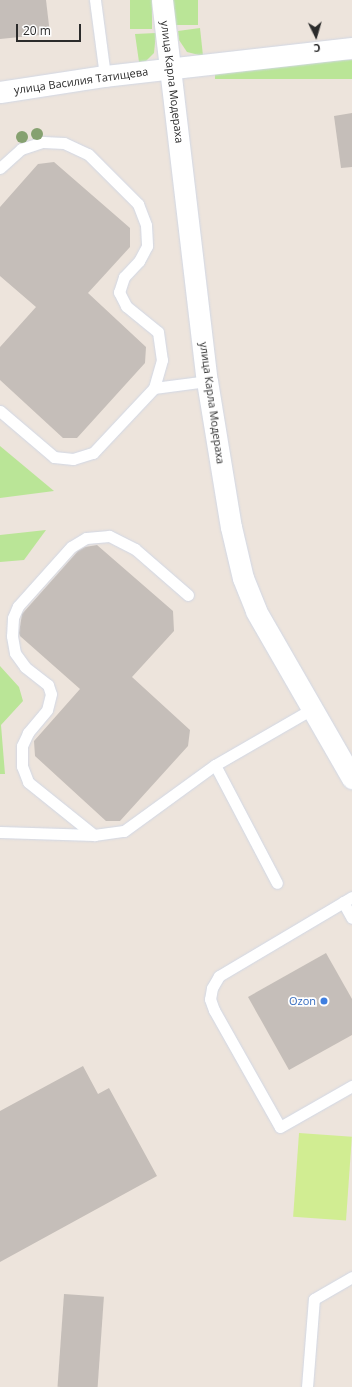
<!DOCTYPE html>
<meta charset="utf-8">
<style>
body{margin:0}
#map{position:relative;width:352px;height:1387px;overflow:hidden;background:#ede4dc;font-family:"Open Sans",sans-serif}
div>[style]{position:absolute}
.green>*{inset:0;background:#bae597;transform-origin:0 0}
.pitch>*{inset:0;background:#d1ed92;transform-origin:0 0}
.building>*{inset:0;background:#c5beb9;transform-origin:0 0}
.roads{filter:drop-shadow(0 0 1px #d1d7e4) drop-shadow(0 0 1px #d1d7e4)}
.lane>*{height:11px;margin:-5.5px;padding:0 5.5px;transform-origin:5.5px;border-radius:5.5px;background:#fff}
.street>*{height:21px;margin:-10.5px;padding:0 10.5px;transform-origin:10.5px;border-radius:10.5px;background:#fff}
.trees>*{width:12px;height:12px;margin:-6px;border-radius:50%;background:#86a170}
.dots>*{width:11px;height:11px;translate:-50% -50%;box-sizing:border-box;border:2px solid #fff;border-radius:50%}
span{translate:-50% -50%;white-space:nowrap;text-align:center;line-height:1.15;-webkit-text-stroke:3.5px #fff;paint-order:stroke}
.street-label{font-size:11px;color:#2b2b2b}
.shop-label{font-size:11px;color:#366cbe}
.right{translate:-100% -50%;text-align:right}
.north{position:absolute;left:296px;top:16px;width:40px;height:40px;-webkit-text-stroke:3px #fff;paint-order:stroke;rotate:175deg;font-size:11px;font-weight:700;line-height:16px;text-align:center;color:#2b2b2b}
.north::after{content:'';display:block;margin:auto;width:14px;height:18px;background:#2b2b2b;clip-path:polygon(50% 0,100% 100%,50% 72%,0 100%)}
.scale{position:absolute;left:16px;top:24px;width:65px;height:18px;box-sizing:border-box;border:2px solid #2b2b2b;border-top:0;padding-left:5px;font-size:12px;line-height:14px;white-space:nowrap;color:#2b2b2b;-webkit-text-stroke:3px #fff;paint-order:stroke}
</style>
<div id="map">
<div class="green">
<div style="left:130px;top:0;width:22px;height:29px"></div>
<div style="left:173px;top:0;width:25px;height:25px"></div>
<div style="clip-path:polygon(200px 28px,203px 56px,187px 52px,179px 40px,178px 31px)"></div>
<div style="clip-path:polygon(156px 33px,154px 53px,146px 61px,139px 62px,135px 34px)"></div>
<div style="left:352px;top:60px;width:19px;height:137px;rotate:90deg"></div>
<div style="clip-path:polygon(0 446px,54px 491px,0 498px)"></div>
<div style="clip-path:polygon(46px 530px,24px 560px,0 562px,0 535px)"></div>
<div style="clip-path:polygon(0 666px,19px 687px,23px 701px,1px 725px,5px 774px,0 774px)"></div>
</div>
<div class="pitch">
<div style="left:299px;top:1133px;width:53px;height:84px;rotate:4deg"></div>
</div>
<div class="building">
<div style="clip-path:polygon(0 0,46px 0,50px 34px,0 39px)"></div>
<div style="clip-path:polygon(352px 113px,352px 167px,341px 168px,334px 116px)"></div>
<div style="clip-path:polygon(54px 162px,130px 228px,130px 247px,88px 293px,146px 347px,145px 363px,77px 438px,63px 438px,0 380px,0 347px,36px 307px,0 276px,0 207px,38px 164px)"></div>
<div style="clip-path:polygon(97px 545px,173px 611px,174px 631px,132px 677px,190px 730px,188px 746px,120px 821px,106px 821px,35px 756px,34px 741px,80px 689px,20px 636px,19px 633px,22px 614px,78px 551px,85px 547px)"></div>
<div style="clip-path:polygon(326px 953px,352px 999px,352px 1035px,289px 1070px,248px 997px)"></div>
<div style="clip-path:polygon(83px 1066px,98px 1094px,109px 1088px,157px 1176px,0 1262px,0 1111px)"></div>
<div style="left:64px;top:1294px;width:40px;height:93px;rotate:4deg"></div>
</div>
<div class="roads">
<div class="lane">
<div style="left:95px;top:0;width:77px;rotate:82.5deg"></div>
<div style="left:0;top:168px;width:28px;rotate:-42deg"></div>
<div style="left:21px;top:149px;width:23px;rotate:-18deg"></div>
<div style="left:43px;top:142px;width:21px;rotate:3deg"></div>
<div style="left:64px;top:143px;width:26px;rotate:25deg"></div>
<div style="left:88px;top:154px;width:71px;rotate:45deg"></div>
<div style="left:138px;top:204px;width:22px;rotate:69deg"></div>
<div style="left:146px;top:225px;width:21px;rotate:87deg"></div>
<div style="left:147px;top:246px;width:17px;rotate:118deg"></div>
<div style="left:139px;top:261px;width:22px;rotate:133deg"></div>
<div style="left:124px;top:277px;width:16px;rotate:108deg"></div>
<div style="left:119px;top:292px;width:16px;rotate:63deg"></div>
<div style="left:126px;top:306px;width:41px;rotate:39.1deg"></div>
<div style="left:158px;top:332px;width:28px;rotate:82deg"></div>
<div style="left:162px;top:360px;width:29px;rotate:106deg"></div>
<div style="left:0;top:411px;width:71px;rotate:40.4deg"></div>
<div style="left:54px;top:457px;width:19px;rotate:6deg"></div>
<div style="left:73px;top:459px;width:21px;rotate:-17deg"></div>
<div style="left:93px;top:453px;width:89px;rotate:-46.8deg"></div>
<div style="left:154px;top:388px;width:53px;rotate:-7.5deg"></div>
<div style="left:188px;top:595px;width:70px;rotate:-139deg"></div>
<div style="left:135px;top:549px;width:29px;rotate:-153deg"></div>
<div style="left:109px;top:536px;width:23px;rotate:175deg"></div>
<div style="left:86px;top:538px;width:17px;rotate:149deg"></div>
<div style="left:71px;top:547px;width:79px;rotate:131.9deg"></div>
<div style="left:18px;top:606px;width:13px;rotate:113deg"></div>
<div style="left:13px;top:618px;width:18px;rotate:93deg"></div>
<div style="left:12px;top:636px;width:17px;rotate:80deg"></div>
<div style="left:15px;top:653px;width:17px;rotate:54deg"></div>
<div style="left:25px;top:667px;width:29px;rotate:38deg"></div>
<div style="left:48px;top:685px;width:9px;rotate:72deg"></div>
<div style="left:51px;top:694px;width:16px;rotate:104deg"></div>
<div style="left:47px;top:710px;width:30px;rotate:130deg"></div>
<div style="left:28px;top:733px;width:14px;rotate:115deg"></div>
<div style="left:22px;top:746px;width:20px;rotate:90deg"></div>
<div style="left:22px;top:766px;width:17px;rotate:69deg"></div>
<div style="left:28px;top:782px;width:85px;rotate:38.8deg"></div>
<div style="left:94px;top:835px;width:30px;rotate:-8deg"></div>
<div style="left:124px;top:831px;width:112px;rotate:-36deg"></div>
<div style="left:215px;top:765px;width:112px;rotate:-30deg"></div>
<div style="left:215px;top:765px;width:133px;rotate:62.3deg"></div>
<div style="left:0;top:832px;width:94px;rotate:1.8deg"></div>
<div style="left:352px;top:897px;width:155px;rotate:149.3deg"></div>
<div style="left:219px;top:976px;width:14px;rotate:120deg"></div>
<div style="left:212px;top:988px;width:11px;rotate:100deg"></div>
<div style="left:210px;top:999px;width:12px;rotate:70deg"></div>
<div style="left:214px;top:1010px;width:134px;rotate:60.6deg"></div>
<div style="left:280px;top:1127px;width:83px;rotate:-29.7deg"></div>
<div style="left:343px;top:902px;width:18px;rotate:61deg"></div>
<div style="left:307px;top:1387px;width:88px;rotate:-85.5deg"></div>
<div style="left:314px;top:1299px;width:44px;rotate:-30.1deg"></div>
</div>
<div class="street">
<div style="left:162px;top:0;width:384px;rotate:83.3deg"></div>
<div style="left:207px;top:381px;width:148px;rotate:80.7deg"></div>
<div style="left:231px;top:527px;width:52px;rotate:76.8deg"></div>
<div style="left:243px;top:578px;width:35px;rotate:68deg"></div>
<div style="left:256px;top:611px;width:193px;rotate:60.1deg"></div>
<div style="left:0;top:92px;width:106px;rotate:-8.7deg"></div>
<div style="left:105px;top:76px;width:249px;rotate:-6.5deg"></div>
</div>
</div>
<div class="trees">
<div style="left:37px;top:134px"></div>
<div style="left:22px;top:137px"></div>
</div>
<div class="dots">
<div style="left:324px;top:1001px;background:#3f7fe0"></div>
</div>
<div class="street-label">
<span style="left:81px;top:81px;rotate:-8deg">улица Василия Татищева</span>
<span style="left:172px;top:82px;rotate:83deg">улица Карла Модераха</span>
<span style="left:212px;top:403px;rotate:82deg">улица Карла Модераха</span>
</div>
<div class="shop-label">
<span class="right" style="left:316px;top:1001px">Ozon</span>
</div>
<div class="north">С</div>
<div class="scale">20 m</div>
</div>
